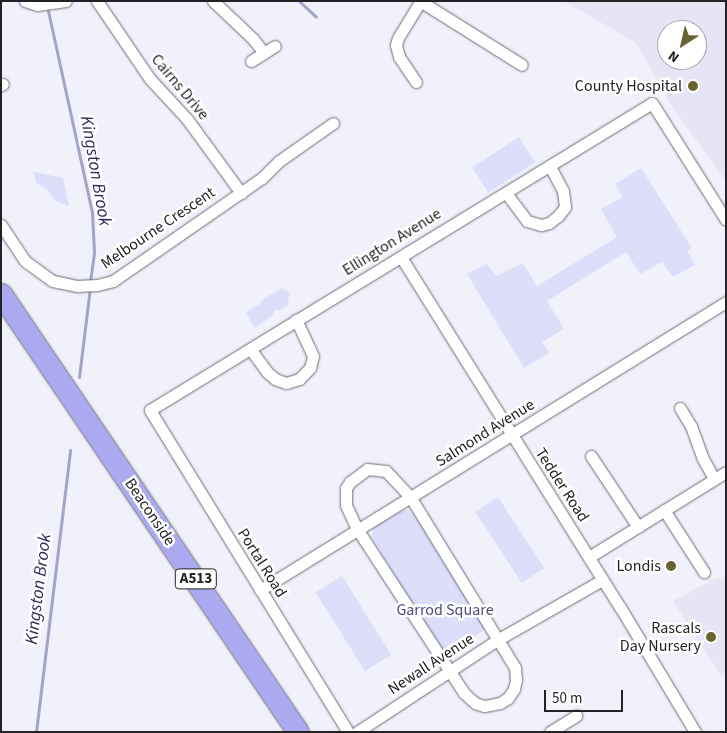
<!DOCTYPE html>
<style>
body{margin:0}
#map{position:relative;width:727px;height:733px;overflow:hidden;background:#f1f1fb;font-family:"Source Sans 3",sans-serif}
div>[style]{position:absolute}
.built>*{inset:0;background:#e5e5f6}
.green>*{inset:0;background:#dddefa;transform-origin:0 0}
.stream>*{height:3px;margin:-1.5px;padding:0 1.5px;transform-origin:1.5px;border-radius:1.5px;background:#a4a4c9}
.roads{filter:drop-shadow(0 0 1px #6c6c75) drop-shadow(0 0 1px #6c6c75)}
.street>*{height:11px;margin:-5.5px;padding:0 5.5px;transform-origin:5.5px;border-radius:5.5px;background:#fff}
.highway>*{height:21px;margin:-10.5px;padding:0 10.5px;transform-origin:10.5px;border-radius:10.5px;background:#abaaf1}
.dots>*{width:14px;height:14px;translate:-50% -50%;box-sizing:border-box;border:2px solid #fff;border-radius:50%}
span{translate:-50% -50%;white-space:nowrap;text-align:center;line-height:1.15;-webkit-text-stroke:5px #fff;paint-order:stroke}
.shield-label span{padding:1px 4px;background:#fff;border:1px solid;border-radius:4px;-webkit-text-stroke-width:0}
.shield-label{font-size:15px;color:#232326;font-weight:700}
.poi-label{font-size:16px;color:#232326}
.right{translate:-100% -50%;text-align:right}
.street-label{font-size:16px;color:#232326}
.park-label{font-size:16px;color:#4d4b7e}
.water-label{font-size:18px;color:#2f2b5b;font-style:italic}
.frame{position:absolute;inset:0;border:2px solid #232326;pointer-events:none}
.north{position:absolute;left:657px;top:20px;width:50px;height:50px;box-sizing:border-box;background:#fff;border:1px solid #a7a7a8;border-radius:50%;rotate:215deg;font-size:14px;font-weight:700;line-height:20px;text-align:center;color:#232326}
.north::after{content:'';display:block;margin:auto;width:18px;height:22px;background:#686431;clip-path:polygon(50% 0,100% 100%,50% 72%,0 100%)}
.scale{position:absolute;left:544px;top:690px;width:79px;height:22px;box-sizing:border-box;border:2px solid #232326;border-top:0;padding-left:6px;font-size:15px;line-height:18px;white-space:nowrap;color:#232326;-webkit-text-stroke:4px #fff;paint-order:stroke}
</style>
<div id="map">
<div class="built">
<div style="clip-path:polygon(evenodd,564px 1px,726px 1px,726px 181px,675px 111px,636px 43px,564px 1px,667px 30px,697px 30px,697px 60px,667px 60px,667px 30px)"></div>
<div style="clip-path:polygon(726px 576px,726px 673px,721px 676px,673px 601px,712px 580px)"></div>
</div>
<div class="green">
<div style="left:519px;top:137px;width:30px;height:56px;rotate:57deg"></div>
<div style="clip-path:polygon(641px 168px,692px 248px,687px 251px,695px 265px,673px 277px,662px 262px,640px 274px,626px 252px,547px 301px,564px 329px,542px 342px,549px 353px,524px 368px,467px 274px,487px 264px,496px 276px,523px 263px,537px 286px,617px 237px,601px 209px,623px 197px,615px 184px)"></div>
<div style="clip-path:polygon(34px 172px,63px 178px,69px 206px,55px 201px,48px 190px,36px 183px)"></div>
<div style="clip-path:polygon(282px 288px,291px 294px,288px 297px,289px 305px,278px 311px,275px 309px,272px 316px,254px 328px,246px 312px,260px 304px,263px 299px)"></div>
<div style="left:498px;top:497px;width:85px;height:27px;rotate:57deg"></div>
<div style="clip-path:polygon(408px 510px,414px 513px,486px 629px,443px 656px,372px 538px,374px 525px,396px 511px)"></div>
<div style="left:342px;top:576px;width:93px;height:31px;rotate:58deg"></div>
</div>
<div class="stream">
<div style="left:299px;top:1px;width:23px;rotate:43deg"></div>
<div style="left:47px;top:6px;width:211px;rotate:77.7deg"></div>
<div style="left:92px;top:212px;width:41px;rotate:87.2deg"></div>
<div style="left:94px;top:253px;width:29px;rotate:98deg"></div>
<div style="left:79px;top:377px;width:90px;rotate:-83deg"></div>
<div style="left:36px;top:732px;width:284px;rotate:-83.1deg"></div>
</div>
<div class="roads">
<div class="street">
<div style="left:25px;top:1px;width:13px;rotate:18deg"></div>
<div style="left:37px;top:5px;width:29px;rotate:-8deg"></div>
<div style="left:97px;top:1px;width:94px;rotate:55.8deg"></div>
<div style="left:150px;top:79px;width:54px;rotate:47.2deg"></div>
<div style="left:187px;top:119px;width:92px;rotate:53.9deg"></div>
<div style="left:213px;top:1px;width:55px;rotate:43.5deg"></div>
<div style="left:253px;top:39px;width:18px;rotate:52deg"></div>
<div style="left:420px;top:1px;width:120px;rotate:32.1deg"></div>
<div style="left:251px;top:61px;width:28px;rotate:-32deg"></div>
<div style="left:416px;top:82px;width:30px;rotate:-124deg"></div>
<div style="left:399px;top:57px;width:12px;rotate:-104deg"></div>
<div style="left:396px;top:45px;width:7px;rotate:-74deg"></div>
<div style="left:398px;top:38px;width:42px;rotate:-58.6deg"></div>
<div style="left:1px;top:85px;width:2px;rotate:-27deg"></div>
<div style="left:506px;top:193px;width:35px;rotate:53deg"></div>
<div style="left:527px;top:221px;width:15px;rotate:16deg"></div>
<div style="left:541px;top:225px;width:8px;rotate:-14deg"></div>
<div style="left:549px;top:223px;width:11px;rotate:-38deg"></div>
<div style="left:558px;top:216px;width:11px;rotate:-52deg"></div>
<div style="left:565px;top:207px;width:16px;rotate:-97deg"></div>
<div style="left:563px;top:191px;width:27px;rotate:-118deg"></div>
<div style="left:1px;top:225px;width:43px;rotate:56.3deg"></div>
<div style="left:25px;top:261px;width:34px;rotate:36deg"></div>
<div style="left:53px;top:281px;width:25px;rotate:12deg"></div>
<div style="left:77px;top:286px;width:20px;rotate:-3deg"></div>
<div style="left:97px;top:285px;width:16px;rotate:-14deg"></div>
<div style="left:113px;top:281px;width:181px;rotate:-34.7deg"></div>
<div style="left:262px;top:178px;width:24px;rotate:-45deg"></div>
<div style="left:279px;top:161px;width:66px;rotate:-35.1deg"></div>
<div style="left:401px;top:257px;width:413px;rotate:58deg"></div>
<div style="left:620px;top:607px;width:146px;rotate:59deg"></div>
<div style="left:251px;top:350px;width:27px;rotate:54deg"></div>
<div style="left:267px;top:372px;width:11px;rotate:41deg"></div>
<div style="left:275px;top:379px;width:12px;rotate:20deg"></div>
<div style="left:286px;top:383px;width:14px;rotate:-17deg"></div>
<div style="left:299px;top:379px;width:16px;rotate:-45deg"></div>
<div style="left:310px;top:368px;width:12px;rotate:-76deg"></div>
<div style="left:313px;top:356px;width:40px;rotate:-115deg"></div>
<div style="left:680px;top:408px;width:21px;rotate:59deg"></div>
<div style="left:691px;top:426px;width:33px;rotate:70deg"></div>
<div style="left:702px;top:457px;width:25px;rotate:61deg"></div>
<div style="left:591px;top:456px;width:85px;rotate:56.5deg"></div>
<div style="left:367px;top:469px;width:19px;rotate:6deg"></div>
<div style="left:386px;top:471px;width:37px;rotate:47deg"></div>
<div style="left:411px;top:498px;width:199px;rotate:58.5deg"></div>
<div style="left:515px;top:668px;width:12px;rotate:85deg"></div>
<div style="left:516px;top:680px;width:9px;rotate:103deg"></div>
<div style="left:514px;top:689px;width:11px;rotate:124deg"></div>
<div style="left:508px;top:698px;width:9px;rotate:148deg"></div>
<div style="left:500px;top:703px;width:16px;rotate:169deg"></div>
<div style="left:484px;top:706px;width:9px;rotate:-162deg"></div>
<div style="left:475px;top:703px;width:15px;rotate:-138deg"></div>
<div style="left:464px;top:693px;width:196px;rotate:-123.1deg"></div>
<div style="left:357px;top:529px;width:26px;rotate:-115deg"></div>
<div style="left:346px;top:505px;width:17px;rotate:-90deg"></div>
<div style="left:346px;top:488px;width:7px;rotate:-56deg"></div>
<div style="left:350px;top:482px;width:21px;rotate:-37deg"></div>
<div style="left:664px;top:510px;width:74px;rotate:57.2deg"></div>
<div style="left:589px;top:557px;width:161px;rotate:-31.8deg"></div>
<div style="left:260px;top:590px;width:548px;rotate:-31.72deg"></div>
<div style="left:348px;top:732px;width:378px;rotate:-121.6deg"></div>
<div style="left:150px;top:410px;width:588px;rotate:-31.45deg"></div>
<div style="left:652px;top:103px;width:138px;rotate:57.7deg"></div>
<div style="left:357px;top:732px;width:168px;rotate:-33.3deg"></div>
<div style="left:497px;top:640px;width:121px;rotate:-29.7deg"></div>
<div style="left:550px;top:732px;width:31px;rotate:-32deg"></div>
</div>
<div class="highway">
<div style="left:1px;top:294px;width:529px;rotate:55.86deg"></div>
</div>
</div>
<div class="dots">
<div style="left:693px;top:86px;background:#686431"></div>
<div style="left:671px;top:566px;background:#686431"></div>
<div style="left:711px;top:637px;background:#686431"></div>
</div>
<div class="shield-label">
<span style="left:196px;top:579px">A513</span>
</div>
<div class="poi-label">
<span class="right" style="left:682px;top:86px">County Hospital</span>
<span class="right" style="left:661px;top:566px">Londis</span>
<span class="right" style="left:701px;top:637px">Rascals<br>Day Nursery</span>
</div>
<div class="street-label">
<span style="left:180px;top:87px;rotate:50deg">Cairns Drive</span>
<span style="left:158px;top:228px;rotate:-34deg">Melbourne Crescent</span>
<span style="left:392px;top:242px;rotate:-32deg">Ellington Avenue</span>
<span style="left:485px;top:433px;rotate:-32deg">Salmond Avenue</span>
<span style="left:562px;top:485px;rotate:57deg">Tedder Road</span>
<span style="left:150px;top:512px;rotate:56deg">Beaconside</span>
<span style="left:262px;top:563px;rotate:58deg">Portal Road</span>
<span style="left:431px;top:664px;rotate:-33deg">Newall Avenue</span>
</div>
<div class="park-label">
<span style="left:445px;top:610px">Garrod Square</span>
</div>
<div class="water-label">
<span style="left:95px;top:171px;rotate:80deg">Kingston Brook</span>
<span style="left:39px;top:589px;rotate:-83deg">Kingston Brook</span>
</div>
<div class="frame"></div>
<div class="north">N</div>
<div class="scale">50 m</div>
</div>
